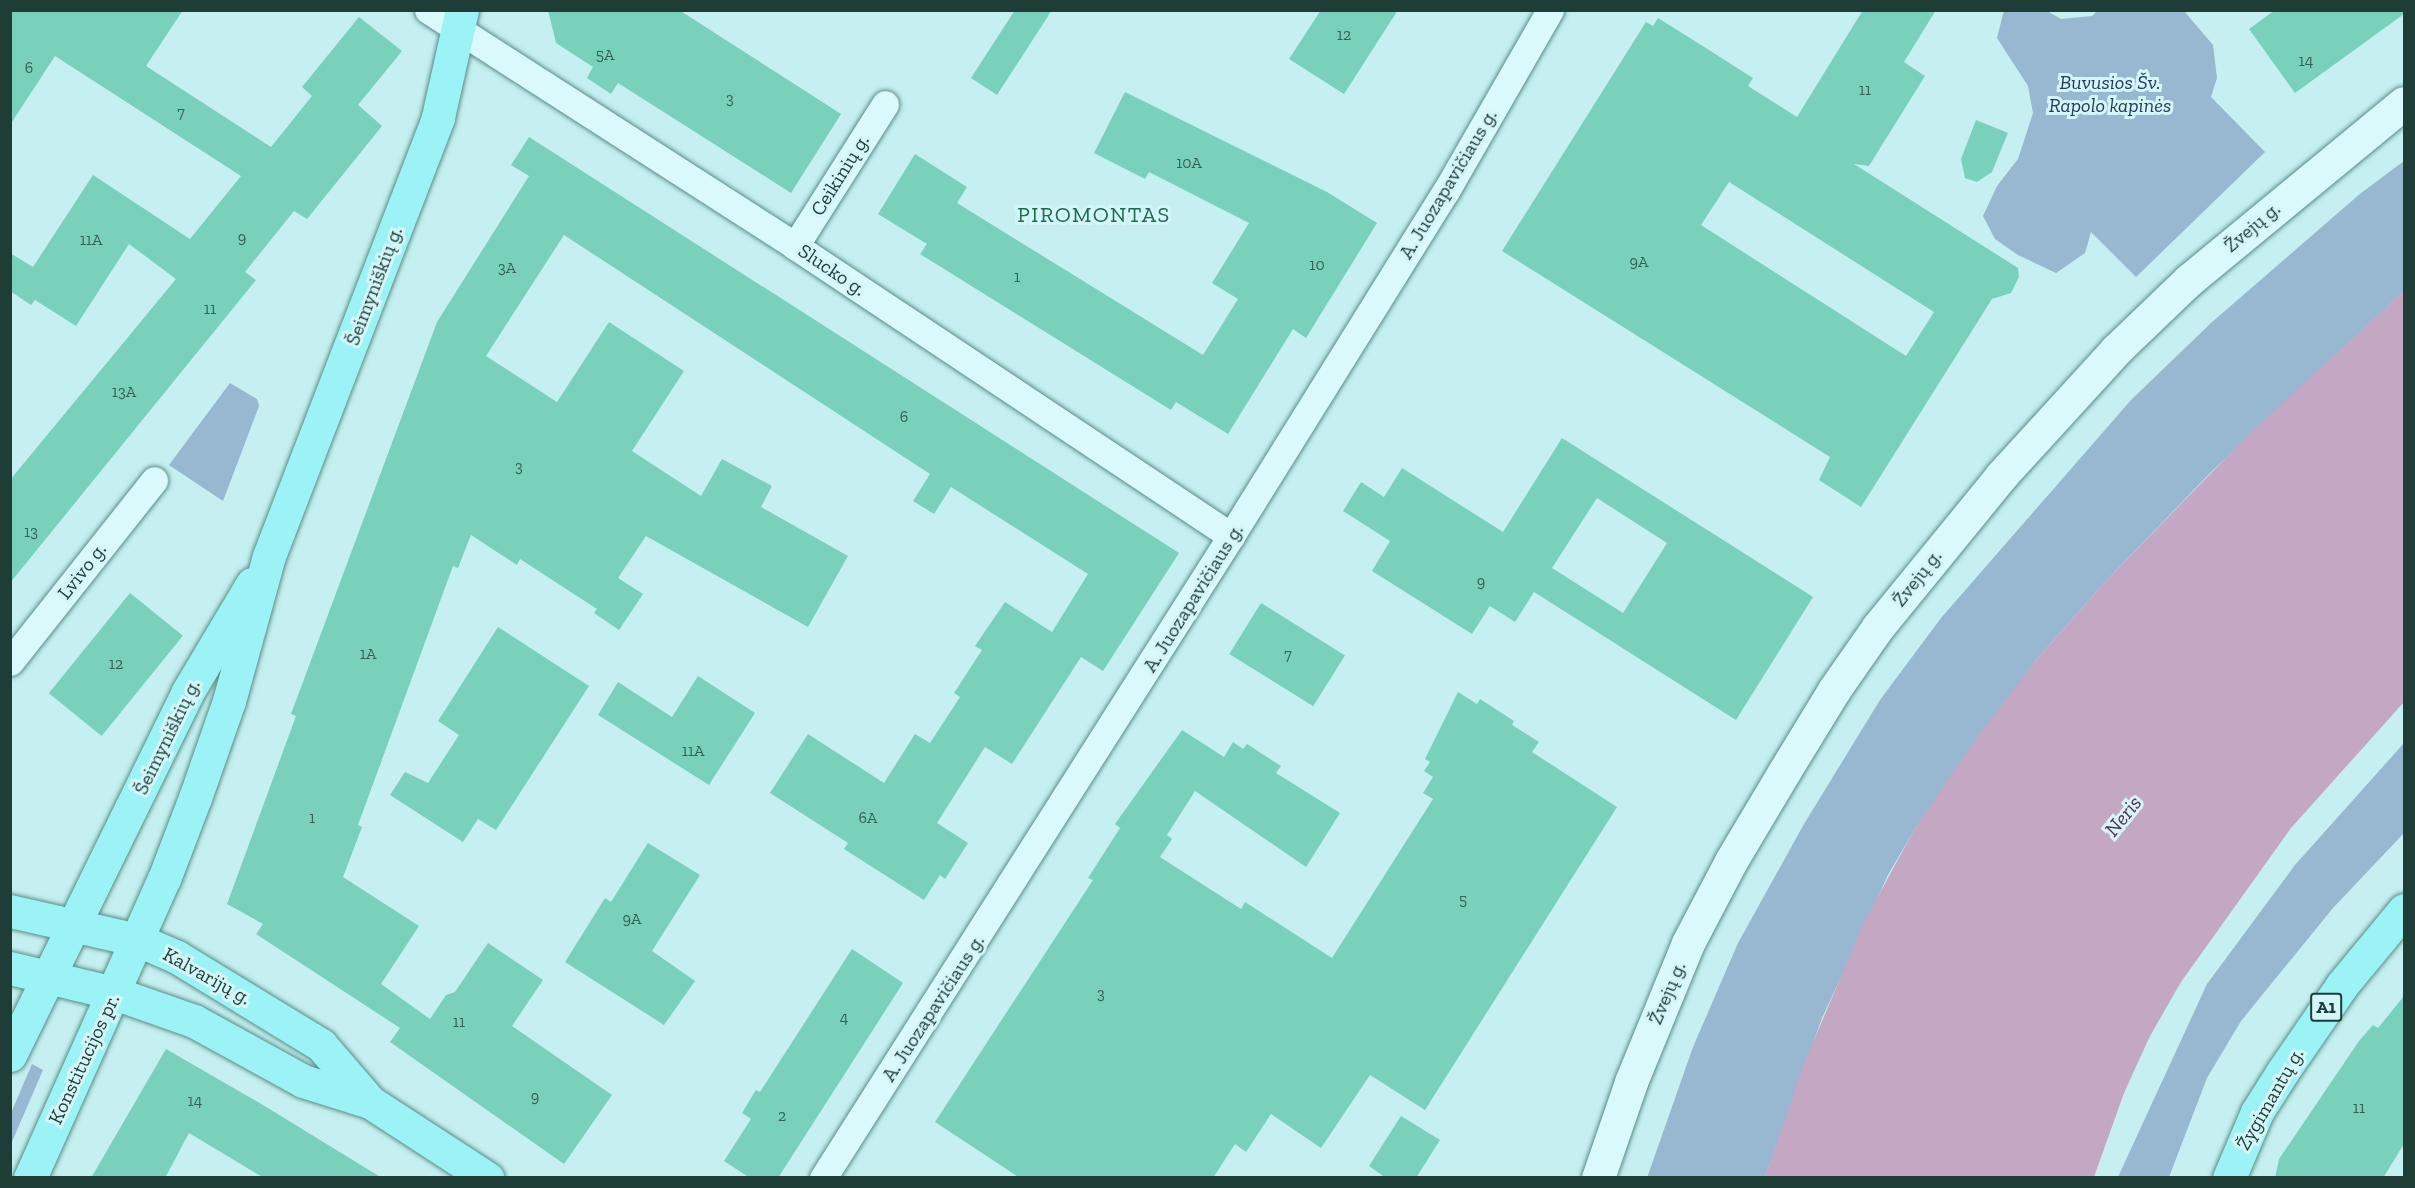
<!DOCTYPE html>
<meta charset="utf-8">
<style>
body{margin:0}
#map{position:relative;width:2415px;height:1188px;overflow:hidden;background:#c5eff1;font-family:"Zilla Slab",serif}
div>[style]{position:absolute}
.green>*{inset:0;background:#98b7d0}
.water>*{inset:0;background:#c4a7c3}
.building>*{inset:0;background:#79d1bb;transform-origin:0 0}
.roads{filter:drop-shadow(0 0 2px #5a8d86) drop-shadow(0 0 2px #5a8d86)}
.minor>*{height:27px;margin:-13.5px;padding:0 13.5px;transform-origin:13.5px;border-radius:13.5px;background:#d9f9fb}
.tertiary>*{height:33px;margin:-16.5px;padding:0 16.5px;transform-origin:16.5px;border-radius:16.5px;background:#d9f9fb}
.primary>*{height:33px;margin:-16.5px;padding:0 16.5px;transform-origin:16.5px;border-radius:16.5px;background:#9bf3f6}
span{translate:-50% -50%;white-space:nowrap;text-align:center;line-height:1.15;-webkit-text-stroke:6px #d5f6f8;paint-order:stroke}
.number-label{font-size:16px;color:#356258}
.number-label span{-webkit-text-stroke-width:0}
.shield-label span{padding:2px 4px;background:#d5f6f8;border:2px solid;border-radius:4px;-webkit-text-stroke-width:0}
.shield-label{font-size:18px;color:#1e3d37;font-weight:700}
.park-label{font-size:20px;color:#243a5a;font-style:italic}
.street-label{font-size:20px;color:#1e3d37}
.water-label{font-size:21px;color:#5d2d50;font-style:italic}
.quarter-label{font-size:22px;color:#1b6c47;letter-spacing:1.5px}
.frame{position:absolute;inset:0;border:12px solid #1e3d37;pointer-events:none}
</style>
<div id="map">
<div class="green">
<div style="clip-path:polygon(2004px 10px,2047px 11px,2061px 19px,2092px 16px,2097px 11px,2184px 11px,2213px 45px,2217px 78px,2211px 97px,2265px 152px,2136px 277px,2091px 232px,2085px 253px,2056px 273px,2018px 255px,1995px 239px,1983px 216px,1997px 186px,2018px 159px,2033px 113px,2028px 86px,1997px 38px)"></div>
<div style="clip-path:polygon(2404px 161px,2404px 291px,2214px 469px,2104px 583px,2036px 660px,1913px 832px,1888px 875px,1822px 1018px,1765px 1177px,1647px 1178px,1693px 1047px,1738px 943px,1804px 824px,1880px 700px,1941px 618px,2131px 400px,2211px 323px,2361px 193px)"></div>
<div style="clip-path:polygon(230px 383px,257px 399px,259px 406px,223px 501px,169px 465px)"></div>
<div style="clip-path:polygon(2404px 743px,2404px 833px,2333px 908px,2241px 1021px,2207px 1078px,2169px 1177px,2118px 1177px,2207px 984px,2295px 865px)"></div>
<div style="clip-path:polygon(32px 1064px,43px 1070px,11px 1144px,11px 1113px)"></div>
</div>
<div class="water">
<div style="clip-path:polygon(2404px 291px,2404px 702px,2291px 828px,2181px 982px,2150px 1036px,2124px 1093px,2094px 1177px,1765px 1177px,1803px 1066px,1864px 922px,1913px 832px,1973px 743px,2036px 660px,2104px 583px,2252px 431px)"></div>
</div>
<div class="building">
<div style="clip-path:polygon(10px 10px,183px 10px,146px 66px,271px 147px,312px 96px,302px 87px,359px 17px,402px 51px,358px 105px,382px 126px,307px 219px,294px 211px,245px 272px,256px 280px,10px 583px,10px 480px,176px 279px,129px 244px,76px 326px,35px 300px,31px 305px,10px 291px,10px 253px,33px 267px,93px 175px,190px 239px,241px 176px,55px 56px,10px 125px)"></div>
<div style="clip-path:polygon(548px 10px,679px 10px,841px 114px,791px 193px,618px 83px,611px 94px,587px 78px,593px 67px,556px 43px)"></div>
<div style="clip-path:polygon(1015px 10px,1052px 10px,997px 95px,971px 78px)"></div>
<div style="clip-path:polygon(1321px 10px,1398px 10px,1344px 94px,1289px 59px)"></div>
<div style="clip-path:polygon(evenodd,1863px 10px,1936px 10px,1904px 62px,1925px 76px,1869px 166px,1854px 164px,2018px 268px,2019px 277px,2011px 293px,1992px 299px,1861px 507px,1819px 480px,1830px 457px,1502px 251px,1646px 22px,1653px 26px,1658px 18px,1709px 50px,1753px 78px,1748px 86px,1797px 117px,1863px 10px,1729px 182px,1934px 312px,1906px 356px,1701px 225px,1729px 182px)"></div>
<div style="clip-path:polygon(2275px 10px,2404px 10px,2404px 14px,2295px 93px,2249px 29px)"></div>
<div style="clip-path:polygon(1125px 92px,1327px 192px,1377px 223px,1306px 338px,1293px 329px,1228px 434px,1176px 402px,1171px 410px,920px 254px,927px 244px,878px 214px,915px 154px,967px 187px,957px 203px,1203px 355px,1238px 299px,1212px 283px,1249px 223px,1149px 172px,1145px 179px,1094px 153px)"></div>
<div style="clip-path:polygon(1976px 120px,2008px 133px,1992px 172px,1977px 182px,1965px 178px,1961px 159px)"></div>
<div style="clip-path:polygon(529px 137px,1179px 553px,1103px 671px,1081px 657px,1012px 764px,985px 747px,937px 823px,968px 843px,945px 879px,940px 875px,924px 900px,844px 849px,848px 843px,770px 793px,808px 734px,884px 783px,915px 734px,930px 743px,960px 697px,954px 693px,982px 650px,975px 646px,1005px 602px,1052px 632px,1088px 574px,951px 487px,934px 514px,913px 501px,930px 474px,564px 235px,486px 356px,557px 402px,609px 322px,684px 371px,632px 451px,701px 496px,722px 459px,772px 486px,761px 507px,848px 556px,808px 627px,646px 536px,618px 578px,643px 594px,619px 630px,594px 613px,597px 609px,520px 559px,517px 565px,471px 535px,458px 568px,453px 566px,358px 825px,362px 827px,343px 877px,419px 926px,381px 984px,430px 1019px,446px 995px,455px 992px,488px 943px,543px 980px,512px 1026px,612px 1095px,564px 1164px,390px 1042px,400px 1028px,256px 934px,263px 924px,227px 904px,296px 716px,291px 714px,437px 322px,529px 176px,511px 165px)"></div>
<div style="clip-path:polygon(evenodd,1562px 438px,1813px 597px,1736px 720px,1534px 592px,1515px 622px,1490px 606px,1472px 634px,1372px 571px,1390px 541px,1343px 511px,1361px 482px,1384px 497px,1402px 468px,1503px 532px,1562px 438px,1597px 498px,1667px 543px,1623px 613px,1552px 568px,1597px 498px)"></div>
<div style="left:130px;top:593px;width:68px;height:129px;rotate:39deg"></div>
<div style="left:1261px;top:603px;width:99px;height:60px;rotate:32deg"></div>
<div style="clip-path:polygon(498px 627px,589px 686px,496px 830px,478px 819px,463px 842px,390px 795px,405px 772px,428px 783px,459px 735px,438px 721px)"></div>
<div style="clip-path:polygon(698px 676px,755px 713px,709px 785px,598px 715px,618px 682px,672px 717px)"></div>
<div style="clip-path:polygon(1458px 692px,1477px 704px,1480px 699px,1514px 721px,1512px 725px,1539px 742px,1532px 752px,1617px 807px,1425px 1110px,1370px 1075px,1321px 1148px,1271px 1114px,1246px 1152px,1235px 1144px,1213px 1178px,1020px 1178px,935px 1122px,1093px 880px,1088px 878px,1120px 828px,1115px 824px,1182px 730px,1224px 757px,1233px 742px,1243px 749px,1247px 744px,1281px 766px,1276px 773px,1340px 813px,1306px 867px,1195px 791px,1167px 835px,1172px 839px,1160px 857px,1241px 909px,1245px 902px,1332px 958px,1433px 799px,1423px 793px,1433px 777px,1424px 771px,1430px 762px,1425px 759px)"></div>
<div style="clip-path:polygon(648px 843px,700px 875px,652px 951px,695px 981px,664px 1025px,565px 962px,605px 898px,611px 902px)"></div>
<div style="clip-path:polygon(852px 949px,903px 983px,778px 1178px,750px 1178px,724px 1161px,751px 1119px,742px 1113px,756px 1090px,760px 1092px)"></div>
<div style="clip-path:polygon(2404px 996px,2404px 1144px,2383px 1178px,2275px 1178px,2279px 1159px,2359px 1041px,2373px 1025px,2378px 1028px)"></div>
<div style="clip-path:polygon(166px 1049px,263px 1105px,382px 1178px,264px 1178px,189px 1133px,165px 1178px,91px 1178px)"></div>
<div style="clip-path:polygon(1401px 1116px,1440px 1140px,1416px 1178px,1386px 1178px,1369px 1166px)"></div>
</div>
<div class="roads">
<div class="minor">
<div style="left:428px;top:10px;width:436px;rotate:32.7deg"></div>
<div style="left:795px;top:246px;width:524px;rotate:33.63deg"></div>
<div style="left:795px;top:246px;width:168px;rotate:-57.6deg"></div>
<div style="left:10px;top:662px;width:232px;rotate:-51.6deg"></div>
<div style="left:823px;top:1178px;width:761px;rotate:-57.56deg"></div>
<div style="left:1231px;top:536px;width:407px;rotate:-58.1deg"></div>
<div style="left:1446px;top:191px;width:209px;rotate:-60.1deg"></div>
</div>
<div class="tertiary">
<div style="left:1598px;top:1178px;width:102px;rotate:-71deg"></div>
<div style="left:1631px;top:1082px;width:150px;rotate:-67.7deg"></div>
<div style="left:1688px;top:943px;width:93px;rotate:-62.3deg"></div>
<div style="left:1731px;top:861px;width:104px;rotate:-59.2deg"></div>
<div style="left:1784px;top:772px;width:96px;rotate:-58.6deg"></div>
<div style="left:1834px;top:690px;width:77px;rotate:-55.1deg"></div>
<div style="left:1878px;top:627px;width:195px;rotate:-50.8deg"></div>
<div style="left:2001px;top:476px;width:171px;rotate:-47.6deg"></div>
<div style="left:2116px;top:350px;width:101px;rotate:-43.8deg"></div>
<div style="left:2189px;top:280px;width:278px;rotate:-39.5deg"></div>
</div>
<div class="primary">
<div style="left:10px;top:911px;width:131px;rotate:12.8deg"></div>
<div style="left:138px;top:940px;width:43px;rotate:23.6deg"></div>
<div style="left:177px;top:957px;width:169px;rotate:31.4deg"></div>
<div style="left:321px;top:1045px;width:75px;rotate:49.3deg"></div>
<div style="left:10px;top:968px;width:107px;rotate:13.5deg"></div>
<div style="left:114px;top:993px;width:85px;rotate:19.3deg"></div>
<div style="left:194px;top:1021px;width:124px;rotate:28.8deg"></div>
<div style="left:303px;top:1081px;width:70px;rotate:17.4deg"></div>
<div style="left:370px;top:1102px;width:140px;rotate:33deg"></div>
<div style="left:10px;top:1055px;width:403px;rotate:-63.9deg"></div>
<div style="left:187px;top:693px;width:127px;rotate:-59.2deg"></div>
<div style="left:30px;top:1178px;width:328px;rotate:-65.9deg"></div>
<div style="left:164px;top:879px;width:87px;rotate:-69.1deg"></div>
<div style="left:195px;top:798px;width:103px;rotate:-70.7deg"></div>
<div style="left:229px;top:701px;width:150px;rotate:-74.6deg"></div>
<div style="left:269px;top:556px;width:470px;rotate:-68.9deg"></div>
<div style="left:438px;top:117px;width:110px;rotate:-77.4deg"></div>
<div style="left:2229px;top:1178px;width:72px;rotate:-67deg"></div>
<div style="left:2257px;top:1112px;width:49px;rotate:-57.6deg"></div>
<div style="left:2283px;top:1071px;width:104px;rotate:-55.5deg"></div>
<div style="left:2342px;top:985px;width:97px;rotate:-50.4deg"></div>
</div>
</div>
<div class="number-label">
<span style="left:1344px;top:35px">12</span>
<span style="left:605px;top:55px">5A</span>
<span style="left:2306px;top:61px">14</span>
<span style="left:29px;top:68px">6</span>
<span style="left:1865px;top:90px">11</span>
<span style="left:730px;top:99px">3</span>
<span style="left:181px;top:113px">7</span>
<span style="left:1189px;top:163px">10A</span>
<span style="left:242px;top:238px">9</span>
<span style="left:91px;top:240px">11A</span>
<span style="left:1639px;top:262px">9A</span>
<span style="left:1317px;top:265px">10</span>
<span style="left:507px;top:268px">3A</span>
<span style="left:1017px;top:277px">1</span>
<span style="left:210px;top:309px">11</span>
<span style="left:124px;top:392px">13A</span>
<span style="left:904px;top:417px">6</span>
<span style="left:519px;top:467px">3</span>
<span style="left:31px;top:532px">13</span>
<span style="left:1481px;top:582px">9</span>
<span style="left:368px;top:654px">1A</span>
<span style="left:1288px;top:655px">7</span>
<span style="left:116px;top:664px">12</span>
<span style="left:693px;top:751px">11A</span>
<span style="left:312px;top:818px">1</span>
<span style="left:868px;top:818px">6A</span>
<span style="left:1463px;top:900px">5</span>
<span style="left:632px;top:919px">9A</span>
<span style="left:1101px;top:994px">3</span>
<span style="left:844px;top:1018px">4</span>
<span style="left:459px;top:1022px">11</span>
<span style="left:535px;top:1097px">9</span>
<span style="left:195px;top:1101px">14</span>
<span style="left:2359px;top:1108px">11</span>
<span style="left:782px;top:1116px">2</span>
</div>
<div class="shield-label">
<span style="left:2326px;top:1007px">A1</span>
</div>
<div class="park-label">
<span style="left:2110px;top:94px">Buvusios Šv.<br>Rapolo kapinės</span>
</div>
<div class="street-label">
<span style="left:840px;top:175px;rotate:-58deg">Ceikinių g.</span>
<span style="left:1448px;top:184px;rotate:-59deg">A. Juozapavičiaus g.</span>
<span style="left:2252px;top:227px;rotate:-40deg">Žvejų g.</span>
<span style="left:832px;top:270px;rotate:34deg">Slucko g.</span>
<span style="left:374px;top:286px;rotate:-69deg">Šeimyniškių g.</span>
<span style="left:82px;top:571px;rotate:-52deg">Lvivo g.</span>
<span style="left:1917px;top:578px;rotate:-52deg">Žvejų g.</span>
<span style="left:1193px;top:598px;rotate:-58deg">A. Juozapavičiaus g.</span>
<span style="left:167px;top:737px;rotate:-64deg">Šeimyniškių g.</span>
<span style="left:207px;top:976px;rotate:29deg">Kalvarijų g.</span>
<span style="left:1667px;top:993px;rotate:-67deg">Žvejų g.</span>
<span style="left:933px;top:1008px;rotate:-57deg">A. Juozapavičiaus g.</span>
<span style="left:84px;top:1059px;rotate:-65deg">Konstitucijos pr.</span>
<span style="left:2270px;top:1099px;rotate:-60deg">Žygimantų g.</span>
</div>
<div class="water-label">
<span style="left:2123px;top:816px;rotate:-51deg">Neris</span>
</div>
<div class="quarter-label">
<span style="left:1094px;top:215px">PIROMONTAS</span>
</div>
<div class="frame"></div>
</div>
